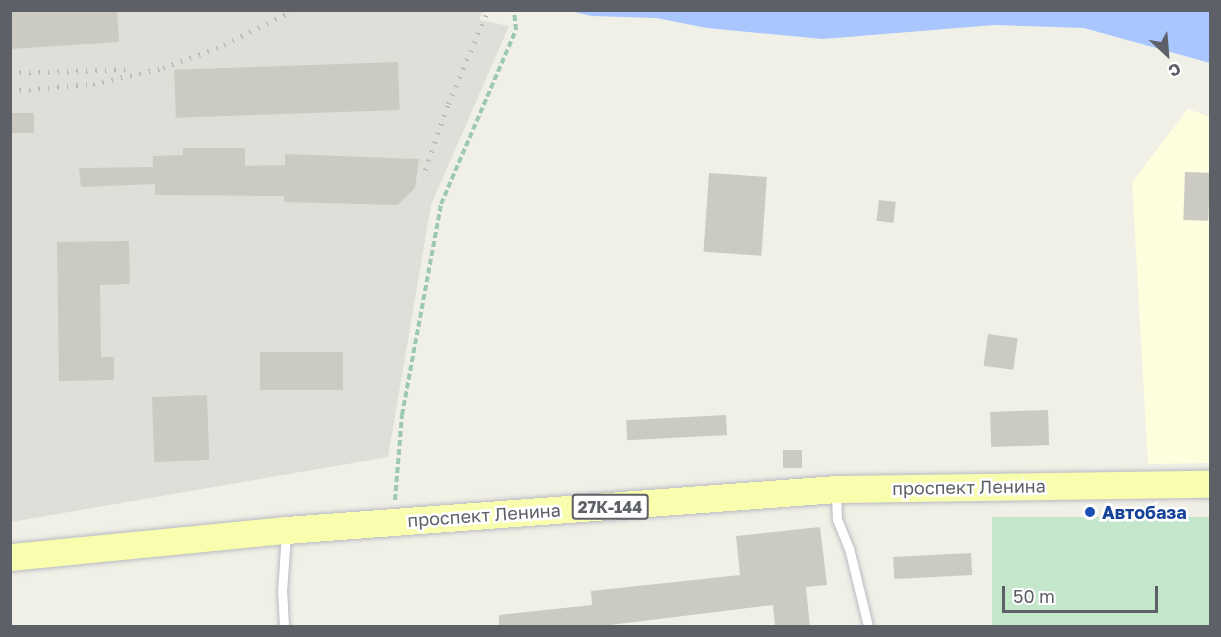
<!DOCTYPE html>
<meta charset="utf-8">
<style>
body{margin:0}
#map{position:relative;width:1221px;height:637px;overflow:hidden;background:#f0f0e7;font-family:"Golos Text",sans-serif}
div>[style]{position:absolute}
.commercial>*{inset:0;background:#fefdde}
.industrial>*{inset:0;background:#dfdfd9}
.green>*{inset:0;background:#c4e7cc;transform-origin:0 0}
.water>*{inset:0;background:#a9c6fe}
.building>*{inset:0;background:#cbcbc3;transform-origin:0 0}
.path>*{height:4px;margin-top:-2px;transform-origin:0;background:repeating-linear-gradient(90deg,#9dc8b3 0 6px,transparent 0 9px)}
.roads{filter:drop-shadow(0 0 2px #b9bac0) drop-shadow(0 0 2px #b9bac0)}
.lane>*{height:9px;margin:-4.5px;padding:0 4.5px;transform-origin:4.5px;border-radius:4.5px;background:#fff}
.primary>*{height:27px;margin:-13.5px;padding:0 13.5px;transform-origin:13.5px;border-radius:13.5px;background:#f9feae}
.rail>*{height:4.5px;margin-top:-2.25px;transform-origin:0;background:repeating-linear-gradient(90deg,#b9b9ba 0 1.5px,transparent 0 9.5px)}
.dots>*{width:16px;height:16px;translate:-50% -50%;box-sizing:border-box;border:3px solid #fff;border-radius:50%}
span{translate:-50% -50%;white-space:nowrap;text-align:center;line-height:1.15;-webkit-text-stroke:5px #fff;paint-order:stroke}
.shield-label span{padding:2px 4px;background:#fff;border:2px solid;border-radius:4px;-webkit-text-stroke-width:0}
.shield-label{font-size:16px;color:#5e6067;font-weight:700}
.street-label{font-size:18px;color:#5e6067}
.transit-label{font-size:18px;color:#164399;font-weight:700}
.left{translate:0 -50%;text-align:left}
.frame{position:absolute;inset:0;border:12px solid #5e6067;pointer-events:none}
.north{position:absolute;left:1137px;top:24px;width:60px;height:60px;-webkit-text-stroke:4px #fff;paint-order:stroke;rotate:154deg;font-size:16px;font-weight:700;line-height:24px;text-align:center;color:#5e6067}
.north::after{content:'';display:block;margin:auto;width:21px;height:27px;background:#5e6067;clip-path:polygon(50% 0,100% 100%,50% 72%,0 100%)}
.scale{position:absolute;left:1002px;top:586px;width:156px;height:27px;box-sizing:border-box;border:3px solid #5e6067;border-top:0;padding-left:8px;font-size:18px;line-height:21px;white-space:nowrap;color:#5e6067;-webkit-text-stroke:4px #fff;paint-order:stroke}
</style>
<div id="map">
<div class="commercial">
<div style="clip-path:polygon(1188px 109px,1210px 117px,1210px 463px,1148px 464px,1132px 182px)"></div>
</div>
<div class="industrial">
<div style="clip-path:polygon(484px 10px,479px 20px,509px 26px,431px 205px,388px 457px,11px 522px,11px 11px)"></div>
</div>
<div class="green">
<div style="left:1210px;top:517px;width:109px;height:218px;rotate:90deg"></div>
</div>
<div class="water">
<div style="clip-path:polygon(570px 11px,1210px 11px,1210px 63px,1084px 28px,994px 25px,823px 39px,707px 28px,656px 18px,592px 16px)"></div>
</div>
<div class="building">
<div style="clip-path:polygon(10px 10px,117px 10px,119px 42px,10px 49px)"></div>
<div style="left:398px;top:62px;width:48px;height:224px;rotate:88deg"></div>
<div style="left:10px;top:113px;width:24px;height:20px"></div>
<div style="clip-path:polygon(183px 148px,245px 148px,245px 166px,285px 165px,285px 154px,419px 159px,415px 188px,398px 205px,284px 202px,284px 196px,155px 195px,155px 184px,81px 187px,79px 168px,153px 167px,153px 156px,183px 155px)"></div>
<div style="left:1185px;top:172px;width:25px;height:48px;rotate:2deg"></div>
<div style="left:709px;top:173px;width:58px;height:79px;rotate:4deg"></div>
<div style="left:879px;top:200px;width:17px;height:21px;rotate:7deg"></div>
<div style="clip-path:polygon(129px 241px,130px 284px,100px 285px,101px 357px,114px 357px,114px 380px,59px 381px,57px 242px)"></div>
<div style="left:988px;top:334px;width:30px;height:32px;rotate:8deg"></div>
<div style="left:343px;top:352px;width:38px;height:83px;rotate:90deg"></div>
<div style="left:207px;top:395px;width:65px;height:55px;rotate:88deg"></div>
<div style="left:1048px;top:410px;width:35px;height:58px;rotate:88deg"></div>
<div style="left:726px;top:415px;width:20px;height:100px;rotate:87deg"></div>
<div style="left:802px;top:450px;width:18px;height:19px;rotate:90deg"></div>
<div style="clip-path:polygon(820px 527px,827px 585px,806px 587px,810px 627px,775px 627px,773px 605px,594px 627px,499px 627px,499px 615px,592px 605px,591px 591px,740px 575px,736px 536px)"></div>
<div style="left:971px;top:553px;width:22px;height:78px;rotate:87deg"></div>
</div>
<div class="path">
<div style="left:395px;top:500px;width:85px;rotate:-85.3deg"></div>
<div style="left:402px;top:415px;width:215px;rotate:-79.5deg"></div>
<div style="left:441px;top:204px;width:189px;rotate:-66.7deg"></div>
<div style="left:516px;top:30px;width:20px;rotate:-96deg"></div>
</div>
<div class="roads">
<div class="lane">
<div style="left:836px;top:493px;width:26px;rotate:88deg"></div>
<div style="left:837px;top:519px;width:31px;rotate:68deg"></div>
<div style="left:849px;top:548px;width:80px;rotate:76.3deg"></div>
<div style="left:284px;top:626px;width:33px;rotate:-93deg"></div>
<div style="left:282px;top:593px;width:60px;rotate:-86.2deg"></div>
</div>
<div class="primary">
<div style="left:10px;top:557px;width:277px;rotate:-5.6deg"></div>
<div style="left:286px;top:530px;width:552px;rotate:-4.26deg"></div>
<div style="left:836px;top:489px;width:374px;rotate:-0.8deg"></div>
</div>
</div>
<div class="rail">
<div style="left:10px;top:73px;width:123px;rotate:-1.9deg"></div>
<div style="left:10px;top:91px;width:83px;rotate:-4.8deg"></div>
<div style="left:93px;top:84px;width:72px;rotate:-12.9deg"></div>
<div style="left:163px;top:68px;width:65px;rotate:-20.7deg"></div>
<div style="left:224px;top:45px;width:77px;rotate:-26.9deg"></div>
<div style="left:425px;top:170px;width:70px;rotate:-70.8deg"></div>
<div style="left:448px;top:104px;width:102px;rotate:-66.9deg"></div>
</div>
<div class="dots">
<div style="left:1090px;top:512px;background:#1a4fb4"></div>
</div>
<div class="shield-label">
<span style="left:610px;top:507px">27К-144</span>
</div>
<div class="street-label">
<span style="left:969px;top:487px;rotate:-1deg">проспект Ленина</span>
<span style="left:484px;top:515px;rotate:-4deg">проспект Ленина</span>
</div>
<div class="transit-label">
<span class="left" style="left:1102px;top:512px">Автобаза</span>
</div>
<div class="frame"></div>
<div class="north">С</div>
<div class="scale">50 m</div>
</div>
